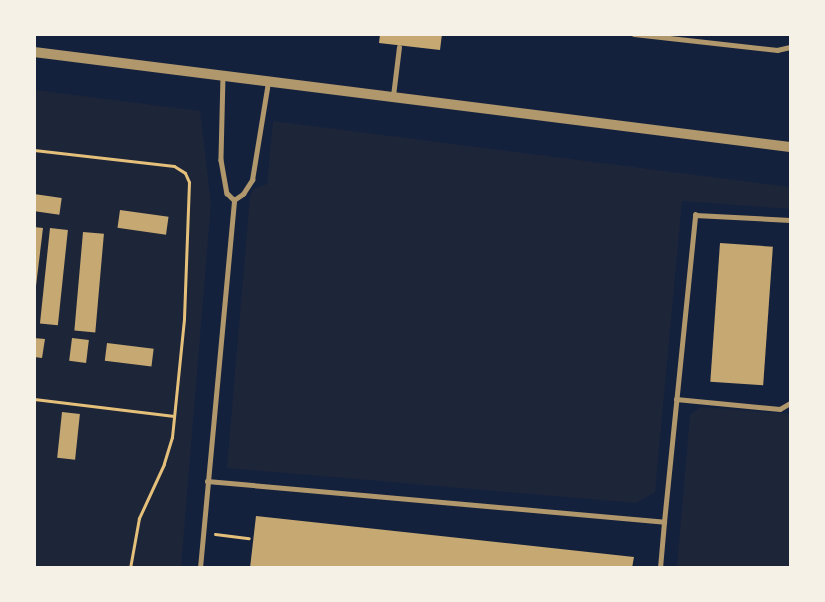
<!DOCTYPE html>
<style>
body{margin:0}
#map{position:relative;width:825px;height:602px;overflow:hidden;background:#14213d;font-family:Overpass,sans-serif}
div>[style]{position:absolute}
.green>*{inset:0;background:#1d2539}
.building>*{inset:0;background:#c6a872;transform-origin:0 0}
.path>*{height:3px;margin:-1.5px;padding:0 1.5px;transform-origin:1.5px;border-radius:1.5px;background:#e5c07b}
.service>*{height:4.5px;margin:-2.25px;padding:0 2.25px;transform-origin:2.25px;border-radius:2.25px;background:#b1986c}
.tertiary>*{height:10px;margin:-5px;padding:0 5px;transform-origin:5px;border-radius:5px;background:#b1986c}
span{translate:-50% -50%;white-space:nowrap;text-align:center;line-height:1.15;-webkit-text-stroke:5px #f6f1e7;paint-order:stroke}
.frame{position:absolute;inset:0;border:36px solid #f6f1e7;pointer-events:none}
</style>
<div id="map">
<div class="green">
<div style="clip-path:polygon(35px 90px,200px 111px,211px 203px,181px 567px,35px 568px)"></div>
<div style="clip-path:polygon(273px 121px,790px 187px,790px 209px,682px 201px,655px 492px,636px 503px,227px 468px,250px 196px,253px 189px,267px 184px)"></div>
<div style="clip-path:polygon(700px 407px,790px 414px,790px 567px,677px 567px,690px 415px)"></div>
</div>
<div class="building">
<div style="clip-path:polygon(380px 34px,442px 34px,440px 50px,379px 43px)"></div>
<div style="left:34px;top:194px;width:28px;height:17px;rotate:8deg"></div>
<div style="left:120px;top:210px;width:49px;height:18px;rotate:8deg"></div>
<div style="clip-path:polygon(34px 227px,43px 228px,36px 286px,34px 286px)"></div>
<div style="left:50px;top:228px;width:18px;height:96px;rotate:6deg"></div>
<div style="left:83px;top:232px;width:21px;height:99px;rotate:5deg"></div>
<div style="left:720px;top:243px;width:53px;height:139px;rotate:4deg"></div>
<div style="clip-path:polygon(34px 338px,45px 339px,42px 358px,34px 357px)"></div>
<div style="left:72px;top:338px;width:17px;height:23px;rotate:7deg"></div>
<div style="left:107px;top:343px;width:47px;height:18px;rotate:7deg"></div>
<div style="left:62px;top:412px;width:18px;height:46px;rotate:6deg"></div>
<div style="clip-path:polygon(256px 516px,634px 557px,632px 568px,250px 568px)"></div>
</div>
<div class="path">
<div style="left:34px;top:150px;width:141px;rotate:6.5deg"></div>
<div style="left:174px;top:166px;width:13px;rotate:32deg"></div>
<div style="left:185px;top:173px;width:10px;rotate:66deg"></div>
<div style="left:189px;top:182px;width:137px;rotate:92.1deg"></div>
<div style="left:184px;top:319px;width:119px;rotate:95.8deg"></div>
<div style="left:172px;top:437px;width:28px;rotate:107deg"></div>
<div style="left:164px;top:464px;width:60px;rotate:114.8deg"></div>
<div style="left:139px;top:518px;width:51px;rotate:100.2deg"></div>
<div style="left:34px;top:399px;width:141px;rotate:6.9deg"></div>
<div style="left:215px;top:534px;width:34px;rotate:7deg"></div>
</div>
<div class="service">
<div style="left:634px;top:34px;width:144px;rotate:6.4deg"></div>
<div style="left:777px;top:50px;width:13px;rotate:-13deg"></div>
<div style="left:223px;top:76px;width:84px;rotate:91.4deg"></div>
<div style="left:221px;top:160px;width:34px;rotate:80deg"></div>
<div style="left:227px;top:193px;width:10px;rotate:45deg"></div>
<div style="left:234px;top:200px;width:11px;rotate:-34deg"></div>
<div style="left:243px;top:194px;width:17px;rotate:-57deg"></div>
<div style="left:252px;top:180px;width:99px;rotate:-80.7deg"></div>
<div style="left:393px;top:96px;width:49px;rotate:-83deg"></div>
<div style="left:676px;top:399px;width:104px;rotate:5.5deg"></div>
<div style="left:780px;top:409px;width:12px;rotate:-31deg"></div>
<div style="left:207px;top:481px;width:459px;rotate:5.1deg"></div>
<div style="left:664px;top:522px;width:309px;rotate:-84.2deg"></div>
<div style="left:695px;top:215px;width:95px;rotate:3deg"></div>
<div style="left:200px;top:568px;width:370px;rotate:-84.7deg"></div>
<div style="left:660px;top:568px;width:46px;rotate:-85deg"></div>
</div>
<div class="tertiary">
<div style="left:34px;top:52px;width:762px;rotate:7.16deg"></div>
</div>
<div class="frame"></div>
</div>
